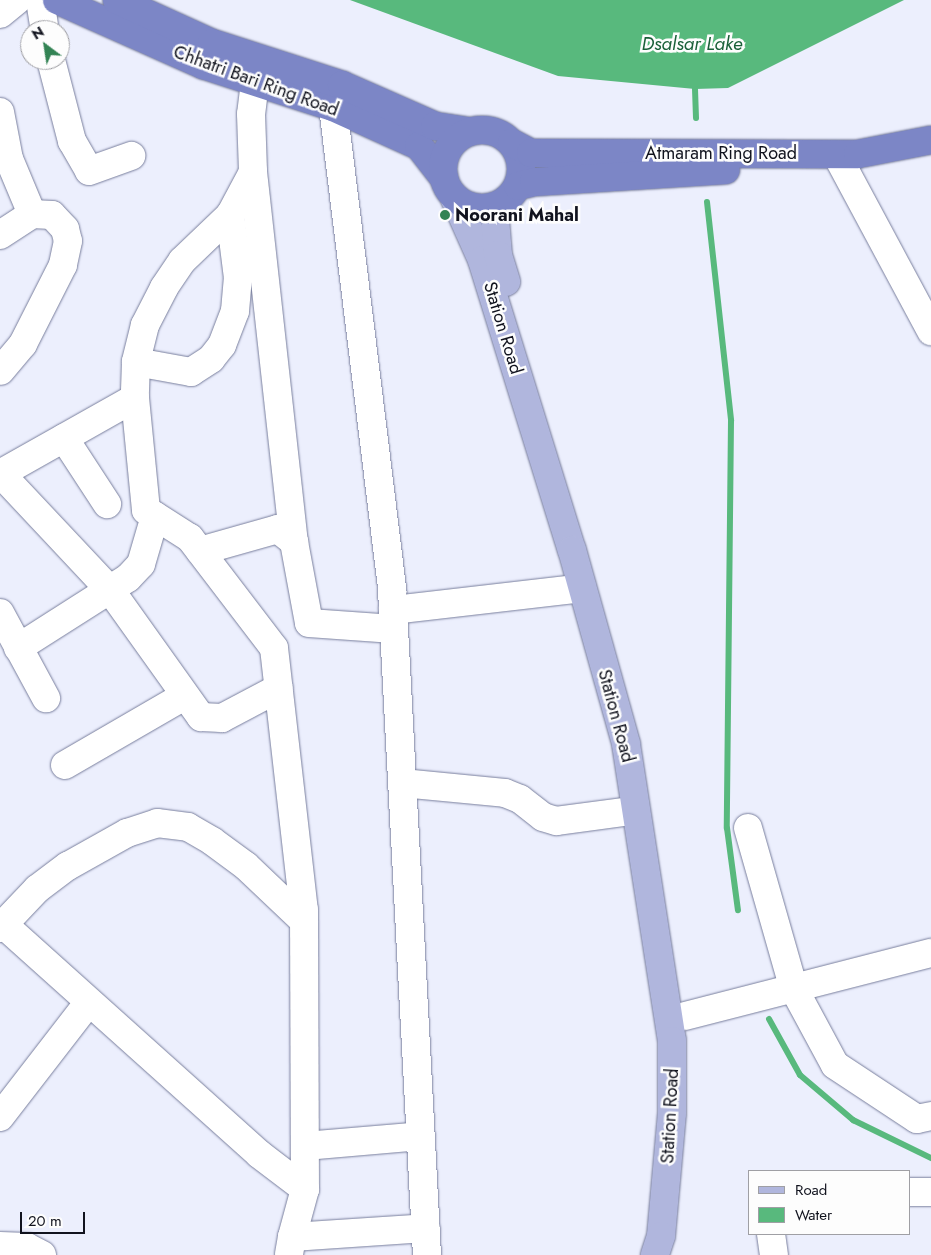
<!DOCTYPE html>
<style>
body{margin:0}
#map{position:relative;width:931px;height:1255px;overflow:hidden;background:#eceffd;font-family:Jost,sans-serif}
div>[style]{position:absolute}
.water>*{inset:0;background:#58b97d}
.stream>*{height:6px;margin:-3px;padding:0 3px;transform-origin:3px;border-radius:3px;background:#58b97d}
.roads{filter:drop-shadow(0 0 1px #787e9d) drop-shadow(0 0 1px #787e9d)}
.minor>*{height:28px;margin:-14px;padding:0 14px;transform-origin:14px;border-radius:14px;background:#fff}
.major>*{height:28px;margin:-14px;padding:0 14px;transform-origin:14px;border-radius:14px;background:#b0b6dd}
.highway>*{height:28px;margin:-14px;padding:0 14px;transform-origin:14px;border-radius:14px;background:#7c86c6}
.highway>.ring{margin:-14px;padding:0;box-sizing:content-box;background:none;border:28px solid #7c86c6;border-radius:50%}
.dots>*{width:14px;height:14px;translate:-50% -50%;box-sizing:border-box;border:2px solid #fdfdfd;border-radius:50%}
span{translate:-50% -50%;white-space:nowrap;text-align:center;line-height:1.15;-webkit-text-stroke:5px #fdfdfd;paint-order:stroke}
.street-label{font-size:18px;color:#11131e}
.poi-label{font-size:18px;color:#11131e;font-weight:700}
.left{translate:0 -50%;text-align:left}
.water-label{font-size:19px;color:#1a6039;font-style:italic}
.legend{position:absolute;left:748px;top:1170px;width:162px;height:65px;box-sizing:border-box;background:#fdfdfd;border:1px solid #9f9fa4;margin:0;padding:6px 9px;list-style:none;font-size:15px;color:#11131e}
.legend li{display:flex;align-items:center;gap:10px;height:25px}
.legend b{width:25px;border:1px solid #9f9fa4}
.north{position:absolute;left:20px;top:20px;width:50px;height:50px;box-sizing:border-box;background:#fdfdfd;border:1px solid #9f9fa4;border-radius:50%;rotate:329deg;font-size:14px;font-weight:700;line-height:20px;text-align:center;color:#11131e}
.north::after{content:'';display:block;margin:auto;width:18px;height:22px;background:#338354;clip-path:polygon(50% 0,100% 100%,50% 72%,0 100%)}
.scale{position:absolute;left:20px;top:1212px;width:65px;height:22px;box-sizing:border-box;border:2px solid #11131e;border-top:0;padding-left:6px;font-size:15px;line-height:18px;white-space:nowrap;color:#11131e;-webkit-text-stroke:4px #fdfdfd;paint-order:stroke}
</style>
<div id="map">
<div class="water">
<div style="clip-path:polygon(350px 0,904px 0,728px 88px,695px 89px,558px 76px)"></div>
</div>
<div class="stream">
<div style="left:695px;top:89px;width:29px;rotate:88deg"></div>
<div style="left:707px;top:202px;width:220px;rotate:83.7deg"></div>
<div style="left:731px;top:421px;width:407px;rotate:90.6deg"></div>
<div style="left:727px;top:828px;width:83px;rotate:82.4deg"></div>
<div style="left:769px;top:1019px;width:64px;rotate:61deg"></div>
<div style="left:800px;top:1075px;width:70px;rotate:40.3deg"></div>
<div style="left:853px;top:1120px;width:87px;rotate:26deg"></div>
</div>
<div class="roads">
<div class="minor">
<div style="left:40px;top:0;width:30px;rotate:81deg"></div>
<div style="left:0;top:14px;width:22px;rotate:-39deg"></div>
<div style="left:51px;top:60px;width:84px;rotate:75.5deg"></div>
<div style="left:72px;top:141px;width:34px;rotate:60deg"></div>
<div style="left:89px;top:171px;width:45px;rotate:-19.7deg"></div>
<div style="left:255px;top:82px;width:32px;rotate:97deg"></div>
<div style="left:251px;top:114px;width:58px;rotate:88deg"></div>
<div style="left:253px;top:172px;width:49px;rotate:118.1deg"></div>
<div style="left:230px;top:215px;width:66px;rotate:136.2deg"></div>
<div style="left:182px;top:261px;width:32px;rotate:124deg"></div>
<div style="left:164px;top:288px;width:42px;rotate:117.2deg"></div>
<div style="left:145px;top:325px;width:38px;rotate:104deg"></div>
<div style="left:136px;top:362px;width:36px;rotate:92deg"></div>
<div style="left:135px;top:398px;width:113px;rotate:84.4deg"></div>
<div style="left:146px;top:510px;width:52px;rotate:32.5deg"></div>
<div style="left:190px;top:538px;width:138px;rotate:52.6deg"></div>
<div style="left:274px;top:648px;width:264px;rotate:83.5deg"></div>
<div style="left:304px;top:910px;width:279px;rotate:89.8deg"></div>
<div style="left:305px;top:1189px;width:50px;rotate:105.2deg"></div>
<div style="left:333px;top:107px;width:487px;rotate:83deg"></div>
<div style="left:392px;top:590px;width:666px;rotate:86.99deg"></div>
<div style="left:0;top:112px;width:48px;rotate:79.2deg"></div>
<div style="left:9px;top:159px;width:60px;rotate:67.3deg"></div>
<div style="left:841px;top:163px;width:191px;rotate:61.8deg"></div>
<div style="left:253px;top:172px;width:372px;rotate:83.7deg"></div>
<div style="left:0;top:235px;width:38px;rotate:-33deg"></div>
<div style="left:32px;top:214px;width:20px;rotate:3deg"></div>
<div style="left:52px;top:215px;width:19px;rotate:47deg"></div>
<div style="left:65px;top:229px;width:12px;rotate:76deg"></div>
<div style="left:68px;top:241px;width:25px;rotate:102deg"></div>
<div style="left:63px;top:265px;width:89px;rotate:116.9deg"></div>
<div style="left:23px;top:344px;width:35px;rotate:130deg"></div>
<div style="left:136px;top:362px;width:56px;rotate:10.3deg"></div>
<div style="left:191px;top:372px;width:24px;rotate:-33deg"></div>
<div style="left:211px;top:359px;width:18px;rotate:-52deg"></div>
<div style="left:222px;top:345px;width:36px;rotate:-69deg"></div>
<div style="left:235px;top:311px;width:33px;rotate:-85deg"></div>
<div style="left:238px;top:278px;width:64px;rotate:-97.2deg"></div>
<div style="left:64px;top:438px;width:79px;rotate:56.9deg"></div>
<div style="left:0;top:474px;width:155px;rotate:-29.4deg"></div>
<div style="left:1px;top:474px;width:161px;rotate:46.8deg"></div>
<div style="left:111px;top:591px;width:155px;rotate:54.5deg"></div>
<div style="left:201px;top:717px;width:21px;rotate:3deg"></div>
<div style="left:222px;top:718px;width:64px;rotate:-27.8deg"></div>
<div style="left:200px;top:551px;width:81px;rotate:-15.8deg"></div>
<div style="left:278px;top:529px;width:21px;rotate:39deg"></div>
<div style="left:294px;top:542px;width:82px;rotate:79.5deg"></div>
<div style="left:309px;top:623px;width:85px;rotate:4deg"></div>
<div style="left:393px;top:610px;width:190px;rotate:-6.6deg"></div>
<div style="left:0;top:613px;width:97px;rotate:61.6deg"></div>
<div style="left:18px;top:648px;width:130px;rotate:-32.5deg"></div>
<div style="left:128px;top:578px;width:19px;rotate:-47deg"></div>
<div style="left:141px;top:564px;width:50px;rotate:-73.7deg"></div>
<div style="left:65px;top:765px;width:138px;rotate:-30.1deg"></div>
<div style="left:402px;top:783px;width:103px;rotate:5.5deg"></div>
<div style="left:505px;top:793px;width:16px;rotate:22deg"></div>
<div style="left:520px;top:799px;width:29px;rotate:38deg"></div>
<div style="left:543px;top:817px;width:14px;rotate:17deg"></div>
<div style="left:556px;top:821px;width:69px;rotate:-7.5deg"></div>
<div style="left:748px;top:828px;width:167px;rotate:74.1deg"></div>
<div style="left:794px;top:989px;width:86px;rotate:61.7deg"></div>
<div style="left:835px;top:1065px;width:98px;rotate:33.4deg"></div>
<div style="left:917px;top:1119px;width:14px;rotate:-12deg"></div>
<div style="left:4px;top:925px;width:343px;rotate:41.9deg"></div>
<div style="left:259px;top:1154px;width:58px;rotate:37.3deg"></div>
<div style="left:0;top:928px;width:54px;rotate:-46.5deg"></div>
<div style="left:37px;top:889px;width:39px;rotate:-37deg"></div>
<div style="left:68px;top:866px;width:68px;rotate:-29.2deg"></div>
<div style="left:127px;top:833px;width:32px;rotate:-18deg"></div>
<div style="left:157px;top:823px;width:31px;rotate:7deg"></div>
<div style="left:188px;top:827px;width:28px;rotate:30deg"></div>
<div style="left:212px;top:841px;width:42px;rotate:36.3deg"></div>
<div style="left:246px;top:866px;width:80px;rotate:43.5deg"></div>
<div style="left:685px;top:1016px;width:254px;rotate:-14.4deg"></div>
<div style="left:0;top:1117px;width:145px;rotate:-52.3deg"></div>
<div style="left:305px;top:1146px;width:116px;rotate:-4.9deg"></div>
<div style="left:910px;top:1192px;width:21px"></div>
<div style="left:771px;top:1234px;width:21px;rotate:82deg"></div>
<div style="left:0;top:1246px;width:27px;rotate:2deg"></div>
<div style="left:27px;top:1247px;width:17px;rotate:28deg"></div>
<div style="left:289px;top:1254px;width:17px;rotate:-80deg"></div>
<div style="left:292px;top:1237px;width:134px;rotate:-3.8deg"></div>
</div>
<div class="major">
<div style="left:454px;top:197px;width:69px;rotate:66deg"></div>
<div style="left:482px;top:260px;width:304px;rotate:72.8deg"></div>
<div style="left:572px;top:550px;width:201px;rotate:74.4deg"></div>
<div style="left:626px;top:744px;width:301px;rotate:81.2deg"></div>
<div style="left:672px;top:1041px;width:72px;rotate:90deg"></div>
<div style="left:672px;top:1113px;width:123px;rotate:95.1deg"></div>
<div style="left:661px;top:1236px;width:20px;rotate:108deg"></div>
<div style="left:494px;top:207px;width:48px;rotate:85.2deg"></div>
<div style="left:498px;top:255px;width:28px;rotate:73deg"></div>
</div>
<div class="highway">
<div style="left:57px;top:0;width:160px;rotate:24deg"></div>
<div style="left:203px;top:65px;width:137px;rotate:17.9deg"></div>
<div style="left:333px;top:107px;width:94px;rotate:24.4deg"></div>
<div style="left:419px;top:146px;width:41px;rotate:52deg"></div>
<div style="left:117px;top:0;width:104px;rotate:24.4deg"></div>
<div style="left:212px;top:43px;width:137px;rotate:17.9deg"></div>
<div style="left:342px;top:85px;width:102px;rotate:23.8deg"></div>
<div style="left:435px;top:126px;width:36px;rotate:9deg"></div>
<div class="ring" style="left:443px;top:130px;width:50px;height:50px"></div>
<div style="left:512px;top:143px;width:21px;rotate:28deg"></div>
<div style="left:531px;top:153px;width:327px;rotate:0.2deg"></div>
<div style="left:858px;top:154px;width:74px;rotate:-10.9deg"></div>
<div style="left:518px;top:186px;width:16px;rotate:-14deg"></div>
<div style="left:534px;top:182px;width:192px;rotate:-3.6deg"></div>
</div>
</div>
<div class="dots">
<div style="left:445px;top:215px;background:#338354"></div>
</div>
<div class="street-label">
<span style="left:256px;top:81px;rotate:20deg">Chhatri Bari Ring Road</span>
<span style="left:721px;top:153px">Atmaram Ring Road</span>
<span style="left:503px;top:328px;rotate:73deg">Station Road</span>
<span style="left:616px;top:716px;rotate:75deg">Station Road</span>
<span style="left:670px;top:1116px;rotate:-87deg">Station Road</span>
</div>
<div class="poi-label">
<span class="left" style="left:455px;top:215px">Noorani Mahal</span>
</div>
<div class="water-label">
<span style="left:692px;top:44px">Dsalsar Lake</span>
</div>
<ul class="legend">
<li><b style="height:6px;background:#b0b6dd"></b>Road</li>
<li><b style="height:14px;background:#58b97d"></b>Water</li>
</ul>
<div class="north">N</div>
<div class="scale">20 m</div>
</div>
